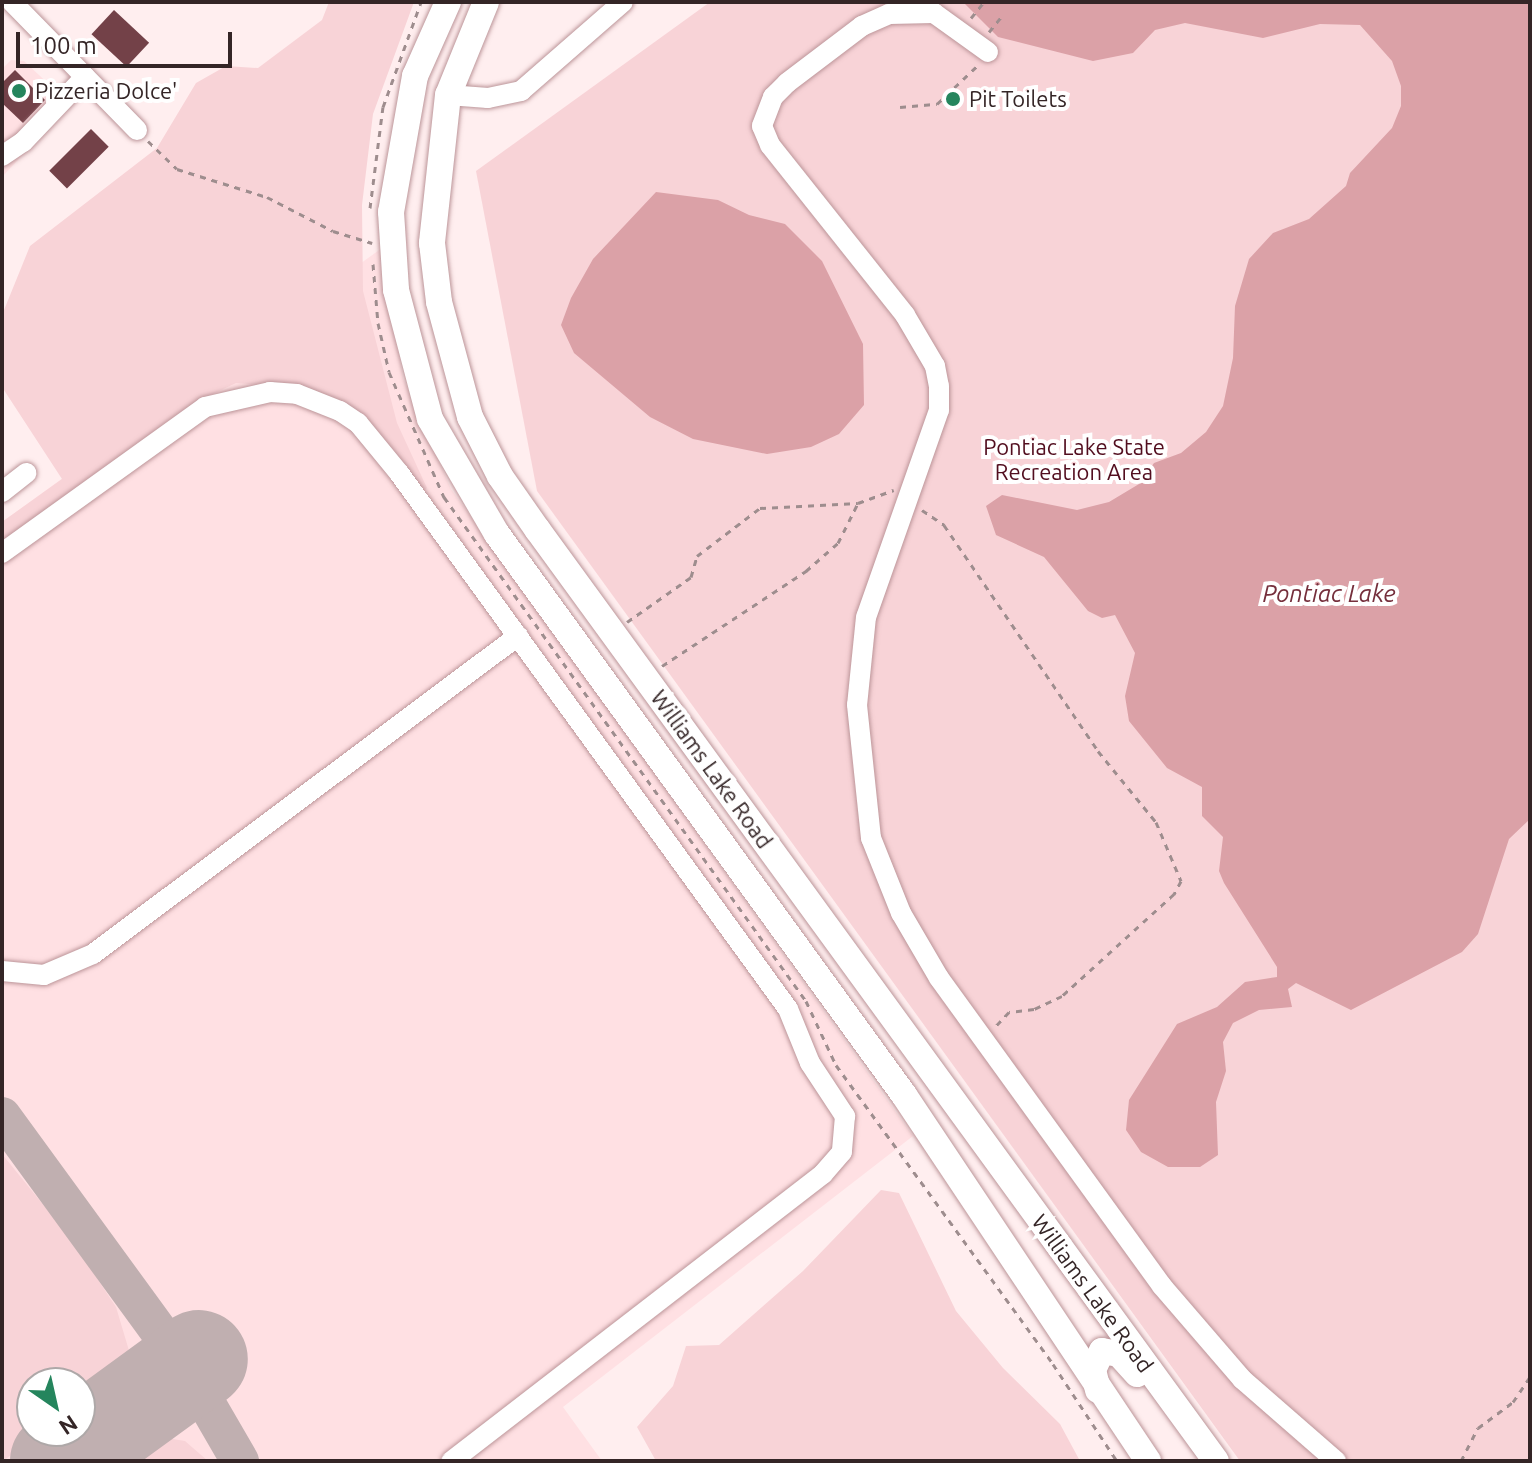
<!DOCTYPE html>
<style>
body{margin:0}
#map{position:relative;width:1532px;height:1463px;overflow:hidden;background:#ffeeef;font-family:Ubuntu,sans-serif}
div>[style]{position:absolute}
.built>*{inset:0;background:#ffe0e3}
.green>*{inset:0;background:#f8d3d7}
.water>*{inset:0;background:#dba1a7}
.taxiway>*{height:38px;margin:-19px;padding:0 19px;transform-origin:19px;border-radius:19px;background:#c0afb0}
.runway>*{height:98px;margin:-49px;padding:0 49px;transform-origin:49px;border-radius:49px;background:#c0afb0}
.building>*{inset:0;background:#734148;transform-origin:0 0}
.path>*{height:3px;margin-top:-1.5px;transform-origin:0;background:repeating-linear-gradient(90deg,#9e8d8e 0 6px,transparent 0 12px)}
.roads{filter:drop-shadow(0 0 2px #bc9599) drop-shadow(0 0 2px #bc9599)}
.minor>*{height:20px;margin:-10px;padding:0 10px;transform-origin:10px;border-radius:10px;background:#fff}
.major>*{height:26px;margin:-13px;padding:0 13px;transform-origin:13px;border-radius:13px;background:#fff}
.dots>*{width:22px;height:22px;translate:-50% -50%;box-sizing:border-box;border:4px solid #fff;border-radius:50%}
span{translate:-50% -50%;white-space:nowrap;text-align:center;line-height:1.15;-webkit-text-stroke:8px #fff;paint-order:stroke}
.poi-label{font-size:22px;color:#342526}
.left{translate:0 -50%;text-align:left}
.park-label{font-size:22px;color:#520e1f}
.street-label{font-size:22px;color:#342526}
.water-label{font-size:24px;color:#752f3c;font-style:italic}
.frame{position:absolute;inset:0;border:4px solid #342526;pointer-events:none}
.north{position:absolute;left:16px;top:1367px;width:80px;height:80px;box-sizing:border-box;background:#fff;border:2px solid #aea8a8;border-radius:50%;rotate:146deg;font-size:22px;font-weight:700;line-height:32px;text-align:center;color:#342526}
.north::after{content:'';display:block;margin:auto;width:28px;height:36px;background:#25855d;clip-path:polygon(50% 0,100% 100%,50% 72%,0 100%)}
.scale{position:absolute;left:16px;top:32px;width:216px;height:36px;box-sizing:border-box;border:4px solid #342526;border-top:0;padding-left:10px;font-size:24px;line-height:28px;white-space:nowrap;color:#342526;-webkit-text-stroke:6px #fff;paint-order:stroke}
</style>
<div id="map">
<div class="built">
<div style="clip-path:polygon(11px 60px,24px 61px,70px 104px,2px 177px,2px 69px)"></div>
<div style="clip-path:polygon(evenodd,382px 248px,403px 378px,451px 489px,913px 1136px,563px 1407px,602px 1461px,2px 1461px,2px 522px,382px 248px,32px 1383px,80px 1383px,80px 1431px,32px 1431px,32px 1383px)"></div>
</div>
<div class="green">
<div style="clip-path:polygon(329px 2px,414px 2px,373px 114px,362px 205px,363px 291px,397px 423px,427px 488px,416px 497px,340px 406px,288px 387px,236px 383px,200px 400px,2px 543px,2px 522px,62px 479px,2px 387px,2px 315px,30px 246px,157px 148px,196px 83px,226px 66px,258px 68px,322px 20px)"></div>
<div style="clip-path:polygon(710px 2px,1530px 2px,1530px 1461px,1240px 1461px,537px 491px,476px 171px)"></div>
<div style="clip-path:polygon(2px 1154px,71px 1239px,116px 1307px,130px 1354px,117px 1376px,80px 1403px,80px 1383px,32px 1383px,32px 1431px,43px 1431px,3px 1461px)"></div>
<div style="clip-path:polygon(881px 1190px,899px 1193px,956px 1311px,1003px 1368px,1060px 1424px,1080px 1461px,656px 1461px,637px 1427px,673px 1386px,686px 1346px,719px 1345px,803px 1271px)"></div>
<div style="clip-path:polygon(160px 1437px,185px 1441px,208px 1461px,115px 1461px,143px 1440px)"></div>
</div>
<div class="water">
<div style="clip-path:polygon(963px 2px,1530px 2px,1530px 819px,1509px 839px,1478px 934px,1462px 952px,1351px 1010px,1296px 983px,1288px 989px,1292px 1007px,1259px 1010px,1233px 1023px,1223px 1042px,1226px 1071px,1216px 1102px,1218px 1155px,1200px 1167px,1168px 1167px,1141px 1152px,1126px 1130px,1129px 1100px,1177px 1024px,1217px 1007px,1245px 982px,1277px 977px,1277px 967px,1224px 883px,1219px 871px,1223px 837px,1202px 816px,1202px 787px,1167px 768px,1129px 721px,1125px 696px,1135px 653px,1115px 615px,1102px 618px,1088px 611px,1044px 557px,996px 535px,986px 506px,1002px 495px,1077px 510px,1109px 502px,1139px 484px,1154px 463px,1181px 453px,1206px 432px,1223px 406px,1233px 358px,1235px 306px,1249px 259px,1273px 233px,1309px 219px,1346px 186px,1350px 173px,1392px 128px,1401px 106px,1401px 86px,1392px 61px,1360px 25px,1320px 24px,1263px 38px,1185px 23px,1155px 30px,1133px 53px,1093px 61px,998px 37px)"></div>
<div style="clip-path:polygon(656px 192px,718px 200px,749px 215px,785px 224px,822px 261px,863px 344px,864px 405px,839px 434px,811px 447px,767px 454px,693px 439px,650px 417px,574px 353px,561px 325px,571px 298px,593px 259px)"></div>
</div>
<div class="taxiway">
<div style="left:2px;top:1116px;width:312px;rotate:53.9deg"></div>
<div style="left:186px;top:1368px;width:108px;rotate:59.9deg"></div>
</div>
<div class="runway">
<div style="left:59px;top:1461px;width:173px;rotate:-36.1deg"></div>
</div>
<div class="building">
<div style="left:114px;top:10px;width:48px;height:33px;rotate:43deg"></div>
<div style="clip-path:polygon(15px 70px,45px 100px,23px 123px,2px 103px,2px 83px)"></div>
<div style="left:91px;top:129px;width:25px;height:59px;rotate:45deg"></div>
</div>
<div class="path">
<div style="left:971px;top:18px;width:21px;rotate:-51deg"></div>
<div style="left:989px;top:32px;width:22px;rotate:-51deg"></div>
<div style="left:900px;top:107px;width:37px;rotate:-5deg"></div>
<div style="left:937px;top:104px;width:55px;rotate:-43.5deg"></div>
<div style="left:148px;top:141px;width:40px;rotate:44deg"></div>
<div style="left:177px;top:169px;width:94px;rotate:17.3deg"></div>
<div style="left:267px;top:197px;width:74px;rotate:27.3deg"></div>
<div style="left:333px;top:231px;width:41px;rotate:17.1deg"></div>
<div style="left:370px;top:208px;width:102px;rotate:-82.7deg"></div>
<div style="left:383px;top:107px;width:112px;rotate:-70.1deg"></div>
<div style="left:373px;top:264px;width:59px;rotate:85.2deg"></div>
<div style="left:378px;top:323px;width:50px;rotate:77.3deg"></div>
<div style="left:389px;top:372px;width:137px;rotate:66.3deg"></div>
<div style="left:444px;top:497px;width:621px;rotate:54.31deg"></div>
<div style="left:806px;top:1001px;width:71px;rotate:64.9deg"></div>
<div style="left:836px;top:1065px;width:369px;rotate:54deg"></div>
<div style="left:1053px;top:1364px;width:116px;rotate:56.6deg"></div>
<div style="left:922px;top:510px;width:27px;rotate:34deg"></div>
<div style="left:944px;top:525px;width:273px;rotate:55.7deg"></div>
<div style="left:1098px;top:751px;width:92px;rotate:50.8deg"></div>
<div style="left:1156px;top:822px;width:64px;rotate:67deg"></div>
<div style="left:1181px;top:881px;width:15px;rotate:118deg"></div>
<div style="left:1174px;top:894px;width:151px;rotate:137.7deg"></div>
<div style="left:1062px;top:996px;width:31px;rotate:155deg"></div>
<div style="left:1034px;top:1009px;width:25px;rotate:173deg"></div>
<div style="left:1009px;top:1012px;width:22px;rotate:133deg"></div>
<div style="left:627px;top:622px;width:78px;rotate:-35.1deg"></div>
<div style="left:691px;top:577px;width:22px;rotate:-74deg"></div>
<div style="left:697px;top:556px;width:79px;rotate:-37.3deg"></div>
<div style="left:760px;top:508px;width:98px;rotate:-2.9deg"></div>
<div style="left:858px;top:503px;width:38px;rotate:-20deg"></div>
<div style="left:662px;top:666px;width:173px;rotate:-33.4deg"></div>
<div style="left:806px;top:571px;width:43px;rotate:-41.2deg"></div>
<div style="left:838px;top:543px;width:45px;rotate:-63.4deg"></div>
<div style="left:1461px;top:1461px;width:37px;rotate:-63deg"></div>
<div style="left:1478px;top:1428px;width:44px;rotate:-36.6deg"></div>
<div style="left:1513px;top:1402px;width:30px;rotate:-56deg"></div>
</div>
<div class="roads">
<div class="minor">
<div style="left:12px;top:2px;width:179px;rotate:45.7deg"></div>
<div style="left:988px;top:52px;width:67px;rotate:-144.2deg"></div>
<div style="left:934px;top:13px;width:45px;rotate:178.7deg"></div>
<div style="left:889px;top:14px;width:30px;rotate:156deg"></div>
<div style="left:862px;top:26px;width:94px;rotate:142.8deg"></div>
<div style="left:787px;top:83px;width:20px;rotate:135deg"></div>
<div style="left:773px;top:97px;width:31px;rotate:111deg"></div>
<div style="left:762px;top:126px;width:21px;rotate:67deg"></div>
<div style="left:770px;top:145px;width:217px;rotate:51.5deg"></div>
<div style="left:905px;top:315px;width:59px;rotate:59.5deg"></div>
<div style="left:935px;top:366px;width:20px;rotate:79deg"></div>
<div style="left:939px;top:386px;width:24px;rotate:90deg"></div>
<div style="left:939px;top:410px;width:219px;rotate:109.4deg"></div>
<div style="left:866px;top:617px;width:88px;rotate:95.8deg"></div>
<div style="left:857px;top:705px;width:134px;rotate:84deg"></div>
<div style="left:871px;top:838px;width:81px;rotate:68.2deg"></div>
<div style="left:901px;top:913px;width:75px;rotate:59.7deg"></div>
<div style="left:939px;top:978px;width:380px;rotate:54.1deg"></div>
<div style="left:1162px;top:1286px;width:123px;rotate:49.3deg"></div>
<div style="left:1242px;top:1379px;width:125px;rotate:41.1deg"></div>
<div style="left:448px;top:95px;width:40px;rotate:4.3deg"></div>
<div style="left:488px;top:98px;width:34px;rotate:-12deg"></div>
<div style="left:521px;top:91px;width:135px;rotate:-41.1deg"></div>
<div style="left:2px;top:156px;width:25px;rotate:-34deg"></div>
<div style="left:23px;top:142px;width:90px;rotate:-46.4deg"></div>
<div style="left:2px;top:492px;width:31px;rotate:-38deg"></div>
<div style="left:2px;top:553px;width:250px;rotate:-35.7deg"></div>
<div style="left:205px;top:407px;width:67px;rotate:-13deg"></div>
<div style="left:270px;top:392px;width:27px;rotate:4deg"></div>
<div style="left:297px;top:394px;width:46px;rotate:21.6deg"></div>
<div style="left:340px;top:411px;width:22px;rotate:34deg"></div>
<div style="left:358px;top:423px;width:65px;rotate:50.6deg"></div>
<div style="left:399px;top:473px;width:662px;rotate:54.03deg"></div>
<div style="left:788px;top:1009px;width:58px;rotate:67.8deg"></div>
<div style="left:810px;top:1063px;width:64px;rotate:56.6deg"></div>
<div style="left:845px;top:1116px;width:36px;rotate:95deg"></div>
<div style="left:842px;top:1152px;width:29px;rotate:131deg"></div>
<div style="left:823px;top:1174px;width:470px;rotate:142.3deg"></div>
<div style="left:2px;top:971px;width:42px;rotate:5.4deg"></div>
<div style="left:44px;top:975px;width:53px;rotate:-23.2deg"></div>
<div style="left:93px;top:954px;width:531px;rotate:-36.81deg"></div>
</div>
<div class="major">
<div style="left:448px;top:2px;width:81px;rotate:114deg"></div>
<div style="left:415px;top:76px;width:138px;rotate:100deg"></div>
<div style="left:391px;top:212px;width:78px;rotate:86.3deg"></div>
<div style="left:396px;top:290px;width:133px;rotate:75.2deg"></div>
<div style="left:430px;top:419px;width:133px;rotate:59.8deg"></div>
<div style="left:497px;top:534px;width:693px;rotate:54.04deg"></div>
<div style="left:904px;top:1095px;width:440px;rotate:56.3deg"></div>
<div style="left:486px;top:2px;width:100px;rotate:112.2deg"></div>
<div style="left:448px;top:95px;width:149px;rotate:96.2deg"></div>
<div style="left:432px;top:243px;width:59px;rotate:83.2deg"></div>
<div style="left:439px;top:302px;width:119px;rotate:74.9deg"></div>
<div style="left:470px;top:417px;width:66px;rotate:63deg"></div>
<div style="left:500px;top:476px;width:65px;rotate:55.1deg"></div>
<div style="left:537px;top:529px;width:1153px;rotate:53.93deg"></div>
<div style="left:1098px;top:1390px;width:21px;rotate:-104deg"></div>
<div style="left:1093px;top:1370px;width:21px;rotate:-65deg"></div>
<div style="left:1102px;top:1351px;width:17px;rotate:10deg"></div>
<div style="left:1119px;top:1354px;width:27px;rotate:48deg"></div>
</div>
</div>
<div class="dots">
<div style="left:19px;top:91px;background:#25855d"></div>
<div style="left:953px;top:99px;background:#25855d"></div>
</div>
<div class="poi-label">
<span class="left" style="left:35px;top:91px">Pizzeria Dolce'</span>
<span class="left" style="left:969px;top:99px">Pit Toilets</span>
</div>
<div class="park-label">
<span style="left:1074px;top:459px">Pontiac Lake State<br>Recreation Area</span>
</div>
<div class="street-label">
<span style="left:712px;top:769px;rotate:54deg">Williams Lake Road</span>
<span style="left:1093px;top:1293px;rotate:54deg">Williams Lake Road</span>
</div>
<div class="water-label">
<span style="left:1329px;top:594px">Pontiac Lake</span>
</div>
<div class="frame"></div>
<div class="north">N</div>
<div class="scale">100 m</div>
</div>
